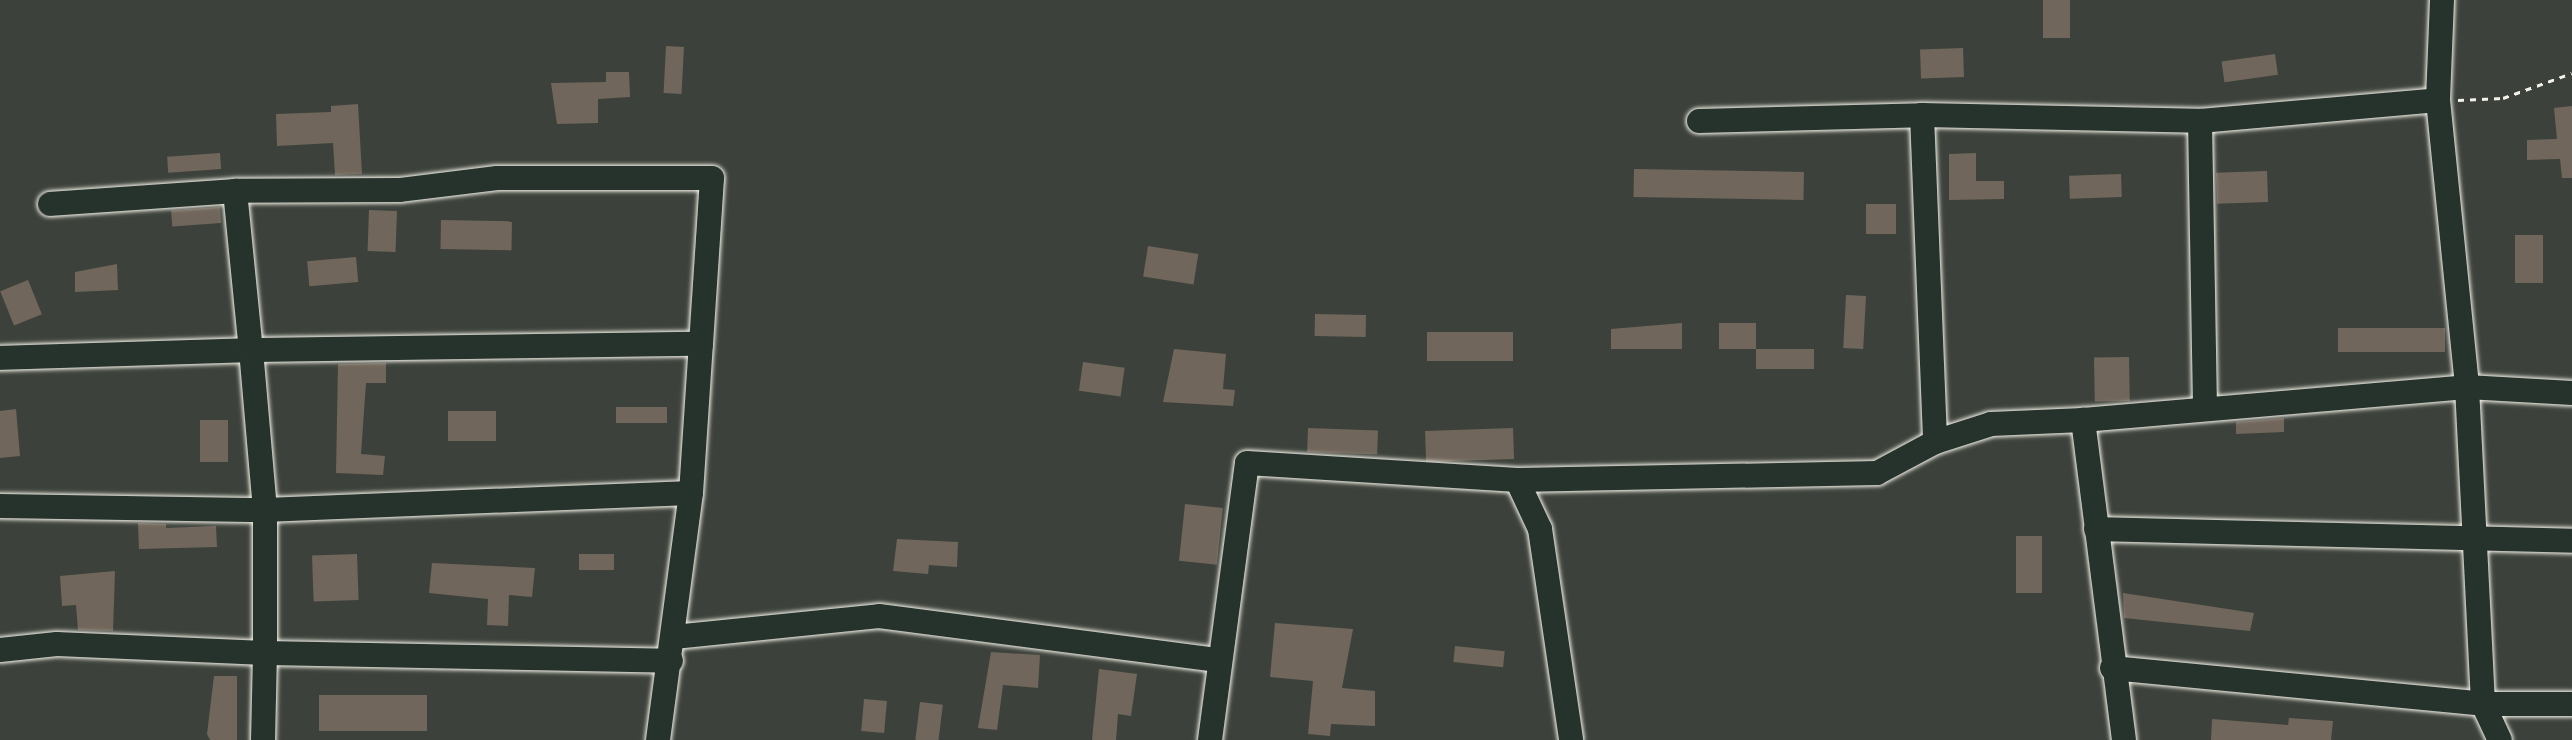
<!DOCTYPE html>
<style>
body{margin:0}
#map{position:relative;width:2572px;height:740px;overflow:hidden;background:#3c423b;font-family:Delius,sans-serif}
div>[style]{position:absolute}
.building>*{inset:0;background:#71665b;transform-origin:0 0}
.path>*{height:3px;margin-top:-1.5px;transform-origin:0;background:repeating-linear-gradient(90deg,#f4f1e8 0 6px,transparent 0 12px)}
.roads{filter:drop-shadow(0 0 2px #f4f1e8) drop-shadow(0 0 2px #f4f1e8)}
.street>*{height:24px;margin:-12px;padding:0 12px;transform-origin:12px;border-radius:12px;background:#26332d}
span{translate:-50% -50%;white-space:nowrap;text-align:center;line-height:1.15;-webkit-text-stroke:6px #26332d;paint-order:stroke}
</style>
<div id="map">
<div class="building">
<div style="left:2043px;top:0;width:27px;height:38px"></div>
<div style="left:666px;top:46px;width:18px;height:47px;rotate:3deg"></div>
<div style="left:1963px;top:48px;width:29px;height:43px;rotate:88deg"></div>
<div style="left:2275px;top:54px;width:21px;height:54px;rotate:82deg"></div>
<div style="clip-path:polygon(606px 72px,629px 72px,630px 97px,598px 99px,598px 123px,557px 124px,551px 83px,606px 82px)"></div>
<div style="clip-path:polygon(358px 104px,362px 174px,335px 175px,333px 143px,277px 146px,276px 114px,331px 112px,331px 106px)"></div>
<div style="clip-path:polygon(2572px 106px,2572px 178px,2562px 178px,2560px 159px,2527px 160px,2527px 140px,2557px 139px,2554px 108px)"></div>
<div style="left:220px;top:153px;width:16px;height:53px;rotate:86deg"></div>
<div style="clip-path:polygon(1976px 153px,1976px 181px,2004px 181px,2004px 199px,1949px 200px,1949px 154px)"></div>
<div style="left:1634px;top:169px;width:170px;height:28px;rotate:1deg"></div>
<div style="left:2267px;top:171px;width:31px;height:51px;rotate:88deg"></div>
<div style="left:2121px;top:174px;width:23px;height:52px;rotate:88deg"></div>
<div style="left:1866px;top:204px;width:30px;height:30px"></div>
<div style="left:220px;top:207px;width:16px;height:49px;rotate:86deg"></div>
<div style="left:369px;top:210px;width:28px;height:41px;rotate:2deg"></div>
<div style="left:441px;top:220px;width:71px;height:29px;rotate:1deg"></div>
<div style="left:2515px;top:235px;width:28px;height:48px"></div>
<div style="left:1148px;top:246px;width:51px;height:31px;rotate:9deg"></div>
<div style="left:356px;top:257px;width:25px;height:49px;rotate:85deg"></div>
<div style="clip-path:polygon(117px 264px,118px 290px,75px 292px,75px 272px)"></div>
<div style="left:28px;top:280px;width:37px;height:30px;rotate:68deg"></div>
<div style="left:1846px;top:295px;width:20px;height:53px;rotate:3deg"></div>
<div style="left:1315px;top:314px;width:51px;height:22px;rotate:1deg"></div>
<div style="clip-path:polygon(1682px 323px,1682px 349px,1611px 349px,1611px 329px)"></div>
<div style="left:1719px;top:323px;width:37px;height:26px"></div>
<div style="left:2445px;top:328px;width:24px;height:107px;rotate:90deg"></div>
<div style="left:1427px;top:332px;width:86px;height:29px"></div>
<div style="clip-path:polygon(1174px 349px,1226px 354px,1223px 389px,1235px 390px,1233px 406px,1163px 402px)"></div>
<div style="left:1814px;top:349px;width:20px;height:58px;rotate:90deg"></div>
<div style="left:2129px;top:357px;width:44px;height:35px;rotate:89deg"></div>
<div style="left:1083px;top:362px;width:42px;height:29px;rotate:8deg"></div>
<div style="clip-path:polygon(386px 363px,386px 383px,366px 383px,361px 454px,385px 456px,383px 475px,336px 473px,338px 364px)"></div>
<div style="left:667px;top:407px;width:16px;height:51px;rotate:90deg"></div>
<div style="clip-path:polygon(16px 409px,20px 456px,0 458px,0 411px)"></div>
<div style="left:448px;top:411px;width:48px;height:30px"></div>
<div style="clip-path:polygon(2284px 418px,2284px 432px,2236px 434px,2236px 422px)"></div>
<div style="left:228px;top:420px;width:42px;height:28px;rotate:90deg"></div>
<div style="left:1308px;top:428px;width:70px;height:24px;rotate:2deg"></div>
<div style="left:1513px;top:428px;width:31px;height:88px;rotate:88deg"></div>
<div style="left:1185px;top:504px;width:38px;height:57px;rotate:6deg"></div>
<div style="clip-path:polygon(138px 523px,166px 524px,166px 528px,216px 526px,217px 547px,139px 549px)"></div>
<div style="left:2042px;top:536px;width:57px;height:26px;rotate:90deg"></div>
<div style="clip-path:polygon(897px 539px,958px 542px,957px 567px,929px 565px,928px 574px,893px 571px)"></div>
<div style="left:357px;top:554px;width:46px;height:45px;rotate:88deg"></div>
<div style="left:579px;top:554px;width:35px;height:16px"></div>
<div style="clip-path:polygon(432px 563px,535px 568px,532px 597px,509px 595px,508px 626px,487px 625px,488px 599px,429px 593px)"></div>
<div style="clip-path:polygon(115px 571px,113px 631px,78px 630px,76px 605px,62px 606px,60px 576px)"></div>
<div style="clip-path:polygon(2123px 593px,2254px 613px,2250px 631px,2124px 618px)"></div>
<div style="clip-path:polygon(1275px 623px,1353px 629px,1342px 688px,1375px 691px,1375px 726px,1331px 724px,1330px 736px,1308px 734px,1313px 681px,1270px 677px)"></div>
<div style="left:1455px;top:646px;width:50px;height:16px;rotate:6deg"></div>
<div style="clip-path:polygon(991px 652px,1040px 655px,1038px 688px,1003px 685px,997px 730px,978px 728px)"></div>
<div style="clip-path:polygon(1099px 669px,1137px 674px,1131px 716px,1118px 714px,1116px 740px,1092px 740px)"></div>
<div style="clip-path:polygon(214px 676px,237px 676px,237px 740px,210px 740px,207px 734px)"></div>
<div style="left:427px;top:695px;width:36px;height:108px;rotate:90deg"></div>
<div style="left:864px;top:699px;width:23px;height:32px;rotate:5deg"></div>
<div style="left:920px;top:702px;width:23px;height:38px;rotate:7deg"></div>
<div style="clip-path:polygon(2289px 718px,2333px 721px,2331px 740px,2211px 740px,2212px 719px,2288px 725px)"></div>
</div>
<div class="path">
<div style="left:2458px;top:100px;width:45px;rotate:-2.5deg"></div>
<div style="left:2503px;top:98px;width:73px;rotate:-19.9deg"></div>
</div>
<div class="roads">
<div class="street">
<div style="left:2442px;top:0;width:100px;rotate:92.3deg"></div>
<div style="left:2438px;top:100px;width:288px;rotate:84.2deg"></div>
<div style="left:2467px;top:387px;width:317px;rotate:87.1deg"></div>
<div style="left:2483px;top:704px;width:89px"></div>
<div style="left:1922px;top:115px;width:327px;rotate:87.7deg"></div>
<div style="left:1699px;top:121px;width:223px;rotate:-1.5deg"></div>
<div style="left:1922px;top:115px;width:278px;rotate:1.2deg"></div>
<div style="left:2200px;top:121px;width:239px;rotate:-5deg"></div>
<div style="left:2200px;top:121px;width:285px;rotate:89deg"></div>
<div style="left:50px;top:204px;width:185px;rotate:-4deg"></div>
<div style="left:0;top:358px;width:251px;rotate:-1.8deg"></div>
<div style="left:251px;top:350px;width:161px;rotate:85deg"></div>
<div style="left:265px;top:510px;width:143px;rotate:90deg"></div>
<div style="left:265px;top:653px;width:406px;rotate:1.1deg"></div>
<div style="left:1517px;top:480px;width:54px;rotate:64.9deg"></div>
<div style="left:1540px;top:529px;width:213px;rotate:81.6deg"></div>
<div style="left:0;top:506px;width:265px;rotate:0.9deg"></div>
<div style="left:265px;top:510px;width:426px;rotate:-2.3deg"></div>
<div style="left:2096px;top:529px;width:476px;rotate:1.4deg"></div>
<div style="left:674px;top:637px;width:206px;rotate:-5.8deg"></div>
<div style="left:879px;top:616px;width:340px;rotate:7.4deg"></div>
<div style="left:0;top:650px;width:57px;rotate:-6deg"></div>
<div style="left:57px;top:644px;width:208px;rotate:2.5deg"></div>
<div style="left:265px;top:653px;width:87px;rotate:91.3deg"></div>
<div style="left:2112px;top:668px;width:373px;rotate:5.5deg"></div>
<div style="left:2483px;top:704px;width:40px;rotate:65deg"></div>
<div style="left:658px;top:740px;width:249px;rotate:-82.4deg"></div>
<div style="left:691px;top:493px;width:149px;rotate:-86.2deg"></div>
<div style="left:701px;top:344px;width:166px;rotate:-86.2deg"></div>
<div style="left:712px;top:178px;width:215px;rotate:180deg"></div>
<div style="left:497px;top:178px;width:99px;rotate:173deg"></div>
<div style="left:399px;top:190px;width:164px;rotate:179.7deg"></div>
<div style="left:235px;top:191px;width:160px;rotate:84.3deg"></div>
<div style="left:251px;top:350px;width:450px;rotate:-0.8deg"></div>
<div style="left:1210px;top:740px;width:279px;rotate:-82.4deg"></div>
<div style="left:1247px;top:463px;width:271px;rotate:3.6deg"></div>
<div style="left:1517px;top:480px;width:360px;rotate:-1.1deg"></div>
<div style="left:1877px;top:473px;width:66px;rotate:-28.1deg"></div>
<div style="left:1935px;top:442px;width:59px;rotate:-17.8deg"></div>
<div style="left:1991px;top:424px;width:92px;rotate:-2.5deg"></div>
<div style="left:2124px;top:740px;width:323px;rotate:-97.3deg"></div>
<div style="left:2083px;top:420px;width:385px;rotate:-4.9deg"></div>
<div style="left:2467px;top:387px;width:105px;rotate:3.3deg"></div>
</div>
</div>
</div>
